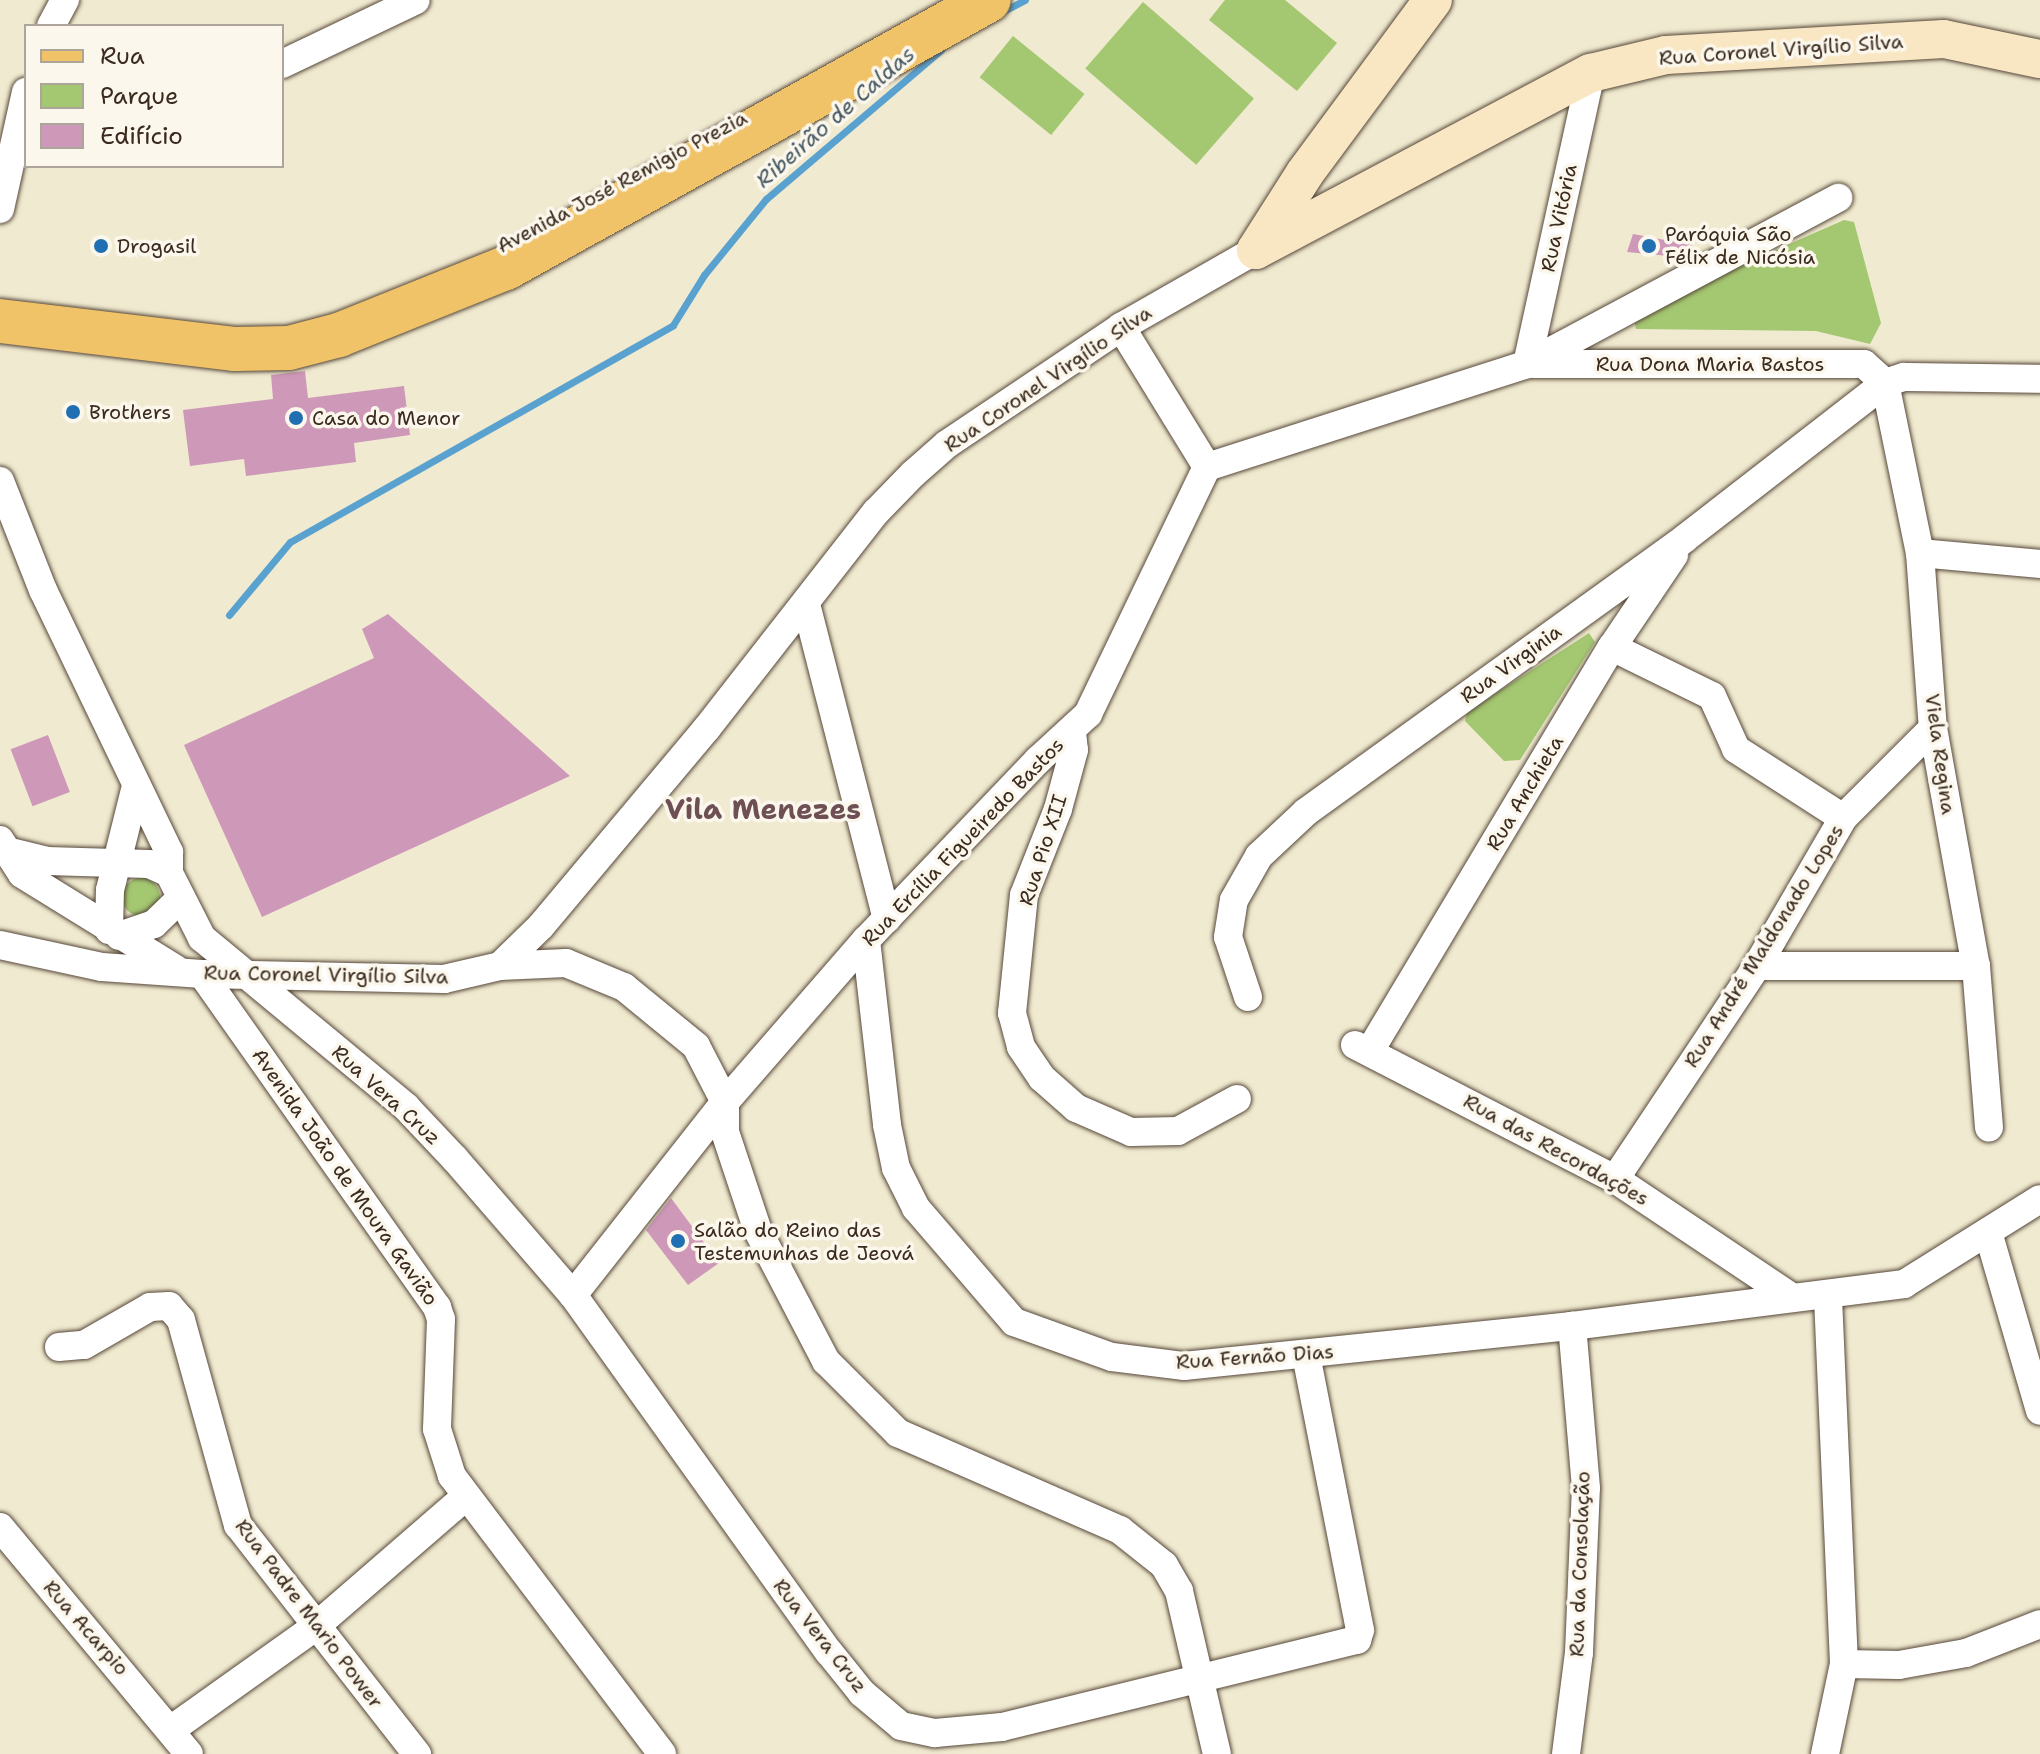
<!DOCTYPE html>
<meta charset="utf-8">
<style>
body{margin:0}
#map{position:relative;width:2040px;height:1754px;overflow:hidden;background:#f0ead0;font-family:"Shantell Sans",sans-serif}
div>[style]{position:absolute}
.green>*{inset:0;background:#a4c771;transform-origin:0 0}
.round{border-radius:50%}
.stream>*{height:7px;margin:-3.5px;padding:0 3.5px;transform-origin:3.5px;border-radius:3.5px;background:#59a2d0}
.building>*{inset:0;background:#ce98b8;transform-origin:0 0}
.roads{filter:drop-shadow(0 0 2px #564739) drop-shadow(0 0 2px #564739)}
.street>*{height:28px;margin:-14px;padding:0 14px;transform-origin:14px;border-radius:14px;background:#fff}
.secondary>*{height:38px;margin:-19px;padding:0 19px;transform-origin:19px;border-radius:19px;background:#f9e7c3}
.primary>*{height:44px;margin:-22px;padding:0 22px;transform-origin:22px;border-radius:22px;background:#f1c369}
.dots>*{width:22px;height:22px;translate:-50% -50%;box-sizing:border-box;border:4px solid #fbf7ec;border-radius:50%}
span{translate:-50% -50%;white-space:nowrap;text-align:center;line-height:1.15;-webkit-text-stroke:7px #fbf7ec;paint-order:stroke}
.street-label{font-size:20px;color:#3b2a1e}
.poi-label{font-size:20px;color:#3b2a1e}
.left{translate:0 -50%;text-align:left}
.water-label{font-size:22px;color:#475a65;font-style:italic}
.district-label{font-size:28px;color:#6e5054;font-weight:700}
.legend{position:absolute;left:24px;top:24px;width:260px;height:144px;box-sizing:border-box;background:#fbf7ec;border:2px solid #aea59a;margin:0;padding:10px 14px;list-style:none;font-size:24px;color:#3b2a1e}
.legend li{display:flex;align-items:center;gap:16px;height:40px}
.legend b{width:40px;border:2px solid #aea59a}
</style>
<div id="map">
<div class="green">
<div style="clip-path:polygon(1225px 0,1285px 0,1337px 43px,1297px 91px,1209px 20px)"></div>
<div style="left:1143px;top:2px;width:147px;height:88px;rotate:41deg"></div>
<div style="left:1013px;top:36px;width:92px;height:53px;rotate:39deg"></div>
<div style="clip-path:polygon(1844px 220px,1854px 222px,1881px 323px,1870px 344px,1816px 331px,1636px 329px,1633px 313px)"></div>
<div style="clip-path:polygon(1589px 633px,1595px 642px,1520px 760px,1504px 761px,1465px 721px,1467px 712px)"></div>
<div class="round" style="left:122px;top:878px;width:38px;height:38px"></div>
</div>
<div class="stream">
<div style="left:1002px;top:12px;width:26px;rotate:-28deg"></div>
<div style="left:229px;top:615px;width:95px;rotate:-50.1deg"></div>
<div style="left:290px;top:542px;width:440px;rotate:-29.5deg"></div>
<div style="left:673px;top:325px;width:59px;rotate:-58.2deg"></div>
<div style="left:704px;top:275px;width:98px;rotate:-50.8deg"></div>
<div style="left:766px;top:199px;width:230px;rotate:-40.4deg"></div>
</div>
<div class="building">
<div style="clip-path:polygon(1633px 234px,1692px 245px,1690px 258px,1627px 252px)"></div>
<div style="clip-path:polygon(305px 371px,308px 398px,404px 386px,410px 435px,354px 443px,356px 462px,246px 476px,244px 459px,190px 466px,183px 410px,273px 399px,271px 375px)"></div>
<div style="clip-path:polygon(388px 614px,570px 776px,262px 917px,184px 745px,374px 658px,362px 629px)"></div>
<div style="left:48px;top:735px;width:61px;height:40px;rotate:69deg"></div>
<div style="clip-path:polygon(671px 1198px,719px 1263px,688px 1285px,646px 1230px)"></div>
</div>
<div class="roads">
<div class="street">
<div style="left:51px;top:26px;width:30px;rotate:-62deg"></div>
<div style="left:282px;top:64px;width:148px;rotate:-25.5deg"></div>
<div style="left:0;top:209px;width:120px;rotate:-77.5deg"></div>
<div style="left:1121px;top:327px;width:164px;rotate:58.4deg"></div>
<div style="left:1527px;top:364px;width:298px;rotate:-77.6deg"></div>
<div style="left:1534px;top:364px;width:330px"></div>
<div style="left:1864px;top:364px;width:28px;rotate:42deg"></div>
<div style="left:1885px;top:383px;width:174px;rotate:78.4deg"></div>
<div style="left:1920px;top:553px;width:175px;rotate:85.8deg"></div>
<div style="left:1933px;top:728px;width:242px;rotate:79.8deg"></div>
<div style="left:1976px;top:966px;width:162px;rotate:85.4deg"></div>
<div style="left:0;top:481px;width:117px;rotate:68.5deg"></div>
<div style="left:43px;top:590px;width:291px;rotate:64.3deg"></div>
<div style="left:169px;top:852px;width:21px;rotate:90deg"></div>
<div style="left:169px;top:873px;width:73px;rotate:63.1deg"></div>
<div style="left:202px;top:938px;width:265px;rotate:39.6deg"></div>
<div style="left:406px;top:1107px;width:71px;rotate:46.7deg"></div>
<div style="left:455px;top:1159px;width:180px;rotate:49.1deg"></div>
<div style="left:573px;top:1295px;width:439px;rotate:54.4deg"></div>
<div style="left:829px;top:1652px;width:53px;rotate:51.2deg"></div>
<div style="left:862px;top:1693px;width:51px;rotate:40.2deg"></div>
<div style="left:901px;top:1726px;width:35px;rotate:12deg"></div>
<div style="left:935px;top:1733px;width:67px;rotate:-5.1deg"></div>
<div style="left:1002px;top:1727px;width:366px;rotate:-13.8deg"></div>
<div style="left:1357px;top:1640px;width:10px;rotate:-73deg"></div>
<div style="left:1360px;top:1630px;width:281px;rotate:-101.1deg"></div>
<div style="left:1920px;top:553px;width:121px;rotate:5.2deg"></div>
<div style="left:806px;top:604px;width:325px;rotate:75.6deg"></div>
<div style="left:1612px;top:647px;width:111px;rotate:26.1deg"></div>
<div style="left:1712px;top:696px;width:58px;rotate:65.6deg"></div>
<div style="left:1736px;top:749px;width:127px;rotate:32.8deg"></div>
<div style="left:1072px;top:732px;width:18px;rotate:84deg"></div>
<div style="left:1074px;top:750px;width:61px;rotate:105.2deg"></div>
<div style="left:1058px;top:809px;width:92px;rotate:111.6deg"></div>
<div style="left:1024px;top:895px;width:119px;rotate:95.8deg"></div>
<div style="left:1012px;top:1013px;width:35px;rotate:75deg"></div>
<div style="left:1021px;top:1047px;width:37px;rotate:56deg"></div>
<div style="left:1042px;top:1078px;width:45px;rotate:41.4deg"></div>
<div style="left:1076px;top:1108px;width:60px;rotate:23.6deg"></div>
<div style="left:1131px;top:1132px;width:47px;rotate:-1.2deg"></div>
<div style="left:1178px;top:1131px;width:67px;rotate:-28.5deg"></div>
<div style="left:0;top:840px;width:40px;rotate:57.1deg"></div>
<div style="left:22px;top:874px;width:181px;rotate:31.7deg"></div>
<div style="left:11px;top:852px;width:37px;rotate:14deg"></div>
<div style="left:47px;top:861px;width:102px;rotate:1.7deg"></div>
<div style="left:149px;top:864px;width:22px;rotate:24deg"></div>
<div style="left:109px;top:930px;width:40px;rotate:-88.6deg"></div>
<div style="left:110px;top:890px;width:103px;rotate:-76deg"></div>
<div style="left:119px;top:936px;width:37px;rotate:-19deg"></div>
<div style="left:154px;top:924px;width:37px;rotate:-44deg"></div>
<div style="left:866px;top:940px;width:186px;rotate:83.5deg"></div>
<div style="left:887px;top:1125px;width:44px;rotate:78.2deg"></div>
<div style="left:896px;top:1168px;width:45px;rotate:63.4deg"></div>
<div style="left:916px;top:1208px;width:150px;rotate:49.3deg"></div>
<div style="left:1014px;top:1322px;width:104px;rotate:19.7deg"></div>
<div style="left:1112px;top:1357px;width:73px;rotate:7.1deg"></div>
<div style="left:1184px;top:1366px;width:390px;rotate:-5.9deg"></div>
<div style="left:1572px;top:1326px;width:335px;rotate:-7.2deg"></div>
<div style="left:1904px;top:1284px;width:160px;rotate:-32deg"></div>
<div style="left:0;top:945px;width:104px;rotate:12.2deg"></div>
<div style="left:102px;top:967px;width:100px;rotate:4deg"></div>
<div style="left:202px;top:974px;width:242px;rotate:1.2deg"></div>
<div style="left:444px;top:979px;width:57px;rotate:-13.1deg"></div>
<div style="left:500px;top:966px;width:57px;rotate:-44.3deg"></div>
<div style="left:541px;top:926px;width:258px;rotate:-50deg"></div>
<div style="left:707px;top:728px;width:274px;rotate:-52deg"></div>
<div style="left:876px;top:512px;width:53px;rotate:-45.8deg"></div>
<div style="left:913px;top:474px;width:45px;rotate:-41.4deg"></div>
<div style="left:947px;top:444px;width:210px;rotate:-33.9deg"></div>
<div style="left:1121px;top:327px;width:155px;rotate:-29.7deg"></div>
<div style="left:500px;top:966px;width:66px;rotate:-2.6deg"></div>
<div style="left:566px;top:963px;width:63px;rotate:22.5deg"></div>
<div style="left:624px;top:987px;width:93px;rotate:39.3deg"></div>
<div style="left:696px;top:1046px;width:63px;rotate:62.6deg"></div>
<div style="left:725px;top:1102px;width:30px;rotate:90deg"></div>
<div style="left:725px;top:1132px;width:104px;rotate:71.6deg"></div>
<div style="left:758px;top:1231px;width:147px;rotate:62.4deg"></div>
<div style="left:826px;top:1361px;width:102px;rotate:45deg"></div>
<div style="left:898px;top:1433px;width:242px;rotate:23.6deg"></div>
<div style="left:1120px;top:1530px;width:56px;rotate:38.5deg"></div>
<div style="left:1164px;top:1565px;width:30px;rotate:60deg"></div>
<div style="left:1179px;top:1591px;width:167px;rotate:76.9deg"></div>
<div style="left:1757px;top:966px;width:219px"></div>
<div style="left:202px;top:974px;width:408px;rotate:54.8deg"></div>
<div style="left:437px;top:1307px;width:13px;rotate:72deg"></div>
<div style="left:441px;top:1319px;width:110px;rotate:92.1deg"></div>
<div style="left:437px;top:1429px;width:49px;rotate:72.3deg"></div>
<div style="left:452px;top:1476px;width:348px;rotate:52.9deg"></div>
<div style="left:1248px;top:997px;width:63px;rotate:-108.4deg"></div>
<div style="left:1228px;top:937px;width:37px;rotate:-81deg"></div>
<div style="left:1234px;top:900px;width:51px;rotate:-60.4deg"></div>
<div style="left:1259px;top:856px;width:64px;rotate:-43.1deg"></div>
<div style="left:1306px;top:812px;width:466px;rotate:-35.8deg"></div>
<div style="left:1684px;top:539px;width:254px;rotate:-37.8deg"></div>
<div style="left:1885px;top:383px;width:20px;rotate:-18deg"></div>
<div style="left:1904px;top:377px;width:136px;rotate:0.8deg"></div>
<div style="left:1355px;top:1045px;width:292px;rotate:27.3deg"></div>
<div style="left:1615px;top:1179px;width:211px;rotate:33.8deg"></div>
<div style="left:1371px;top:1049px;width:469px;rotate:-59.1deg"></div>
<div style="left:1612px;top:647px;width:111px;rotate:-56deg"></div>
<div style="left:1615px;top:1179px;width:256px;rotate:-56.3deg"></div>
<div style="left:1757px;top:966px;width:171px;rotate:-59.8deg"></div>
<div style="left:1843px;top:818px;width:127px;rotate:-45deg"></div>
<div style="left:1988px;top:1232px;width:186px;rotate:73.8deg"></div>
<div style="left:573px;top:1295px;width:246px;rotate:-51.8deg"></div>
<div style="left:725px;top:1102px;width:215px;rotate:-49deg"></div>
<div style="left:866px;top:940px;width:249px;rotate:-46.3deg"></div>
<div style="left:1038px;top:760px;width:68px;rotate:-42.6deg"></div>
<div style="left:1088px;top:714px;width:274px;rotate:-64.3deg"></div>
<div style="left:1207px;top:467px;width:336px;rotate:-17.8deg"></div>
<div style="left:1527px;top:364px;width:353px;rotate:-28.1deg"></div>
<div style="left:59px;top:1347px;width:25px;rotate:-5deg"></div>
<div style="left:84px;top:1345px;width:76px;rotate:-29.9deg"></div>
<div style="left:150px;top:1307px;width:19px;rotate:-3deg"></div>
<div style="left:169px;top:1306px;width:18px;rotate:49deg"></div>
<div style="left:181px;top:1320px;width:213px;rotate:74.5deg"></div>
<div style="left:238px;top:1525px;width:291px;rotate:52deg"></div>
<div style="left:0;top:1527px;width:295px;rotate:50.2deg"></div>
<div style="left:1844px;top:1664px;width:55px;rotate:1deg"></div>
<div style="left:1899px;top:1665px;width:68px;rotate:-10.2deg"></div>
<div style="left:1966px;top:1653px;width:79px;rotate:-21.4deg"></div>
<div style="left:172px;top:1729px;width:176px;rotate:-35.5deg"></div>
<div style="left:315px;top:1627px;width:200px;rotate:-40.9deg"></div>
<div style="left:1566px;top:1754px;width:102px;rotate:-82.7deg"></div>
<div style="left:1579px;top:1653px;width:165px;rotate:-87.6deg"></div>
<div style="left:1586px;top:1488px;width:163px;rotate:-94.9deg"></div>
<div style="left:1825px;top:1754px;width:92px;rotate:-78.1deg"></div>
<div style="left:1844px;top:1664px;width:370px;rotate:-92.5deg"></div>
</div>
<div class="secondary">
<div style="left:1256px;top:250px;width:379px;rotate:-27.9deg"></div>
<div style="left:1591px;top:73px;width:77px;rotate:-13.5deg"></div>
<div style="left:1666px;top:55px;width:278px;rotate:-3.3deg"></div>
<div style="left:1944px;top:39px;width:98px;rotate:11.8deg"></div>
<div style="left:1256px;top:250px;width:91px;rotate:-57.5deg"></div>
<div style="left:1305px;top:173px;width:215px;rotate:-53.5deg"></div>
</div>
<div class="primary">
<div style="left:0;top:321px;width:237px;rotate:6.8deg"></div>
<div style="left:235px;top:349px;width:54px;rotate:-1.1deg"></div>
<div style="left:289px;top:348px;width:52px;rotate:-14.6deg"></div>
<div style="left:339px;top:335px;width:180px;rotate:-21.9deg"></div>
<div style="left:506px;top:268px;width:552px;rotate:-29.02deg"></div>
</div>
</div>
<div class="dots">
<div style="left:101px;top:246px;background:#1f6fb2"></div>
<div style="left:1649px;top:246px;background:#1f6fb2"></div>
<div style="left:73px;top:412px;background:#1f6fb2"></div>
<div style="left:296px;top:418px;background:#1f6fb2"></div>
<div style="left:678px;top:1241px;background:#1f6fb2"></div>
</div>
<div class="street-label">
<span style="left:1781px;top:50px;rotate:-4deg">Rua Coronel Virgílio Silva</span>
<span style="left:622px;top:182px;rotate:-28deg">Avenida José Remigio Prezia</span>
<span style="left:1559px;top:218px;rotate:-78deg">Rua Vitória</span>
<span style="left:1710px;top:364px">Rua Dona Maria Bastos</span>
<span style="left:1048px;top:379px;rotate:-34deg">Rua Coronel Virgílio Silva</span>
<span style="left:1511px;top:664px;rotate:-36deg">Rua Virginia</span>
<span style="left:1940px;top:754px;rotate:82deg">Viela Regina</span>
<span style="left:1525px;top:793px;rotate:-59deg">Rua Anchieta</span>
<span style="left:963px;top:842px;rotate:-46deg">Rua Ercília Figueiredo Bastos</span>
<span style="left:1043px;top:850px;rotate:-72deg">Rua Pio XII</span>
<span style="left:1764px;top:946px;rotate:-58deg">Rua André Maldonado Lopes</span>
<span style="left:326px;top:975px;rotate:1deg">Rua Coronel Virgílio Silva</span>
<span style="left:386px;top:1095px;rotate:42deg">Rua Vera Cruz</span>
<span style="left:1556px;top:1150px;rotate:29deg">Rua das Recordações</span>
<span style="left:345px;top:1177px;rotate:55deg">Avenida João de Moura Gavião</span>
<span style="left:1255px;top:1357px;rotate:-4deg">Rua Fernão Dias</span>
<span style="left:1580px;top:1564px;rotate:-88deg">Rua da Consolação</span>
<span style="left:309px;top:1614px;rotate:53deg">Rua Padre Mario Power</span>
<span style="left:86px;top:1628px;rotate:49deg">Rua Acarpio</span>
<span style="left:820px;top:1636px;rotate:52deg">Rua Vera Cruz</span>
</div>
<div class="poi-label">
<span class="left" style="left:1665px;top:246px">Paróquia São<br>Félix de Nicósia</span>
<span class="left" style="left:117px;top:246px">Drogasil</span>
<span class="left" style="left:89px;top:412px">Brothers</span>
<span class="left" style="left:312px;top:418px">Casa do Menor</span>
<span class="left" style="left:694px;top:1242px">Salão do Reino das<br>Testemunhas de Jeová</span>
</div>
<div class="water-label">
<span style="left:835px;top:117px;rotate:-41deg">Ribeirão de Caldas</span>
</div>
<div class="district-label">
<span style="left:763px;top:809px">Vila Menezes</span>
</div>
<ul class="legend">
<li><b style="height:10px;background:#f1c369"></b>Rua</li>
<li><b style="height:22px;background:#a4c771"></b>Parque</li>
<li><b style="height:22px;background:#ce98b8"></b>Edifício</li>
</ul>
</div>
